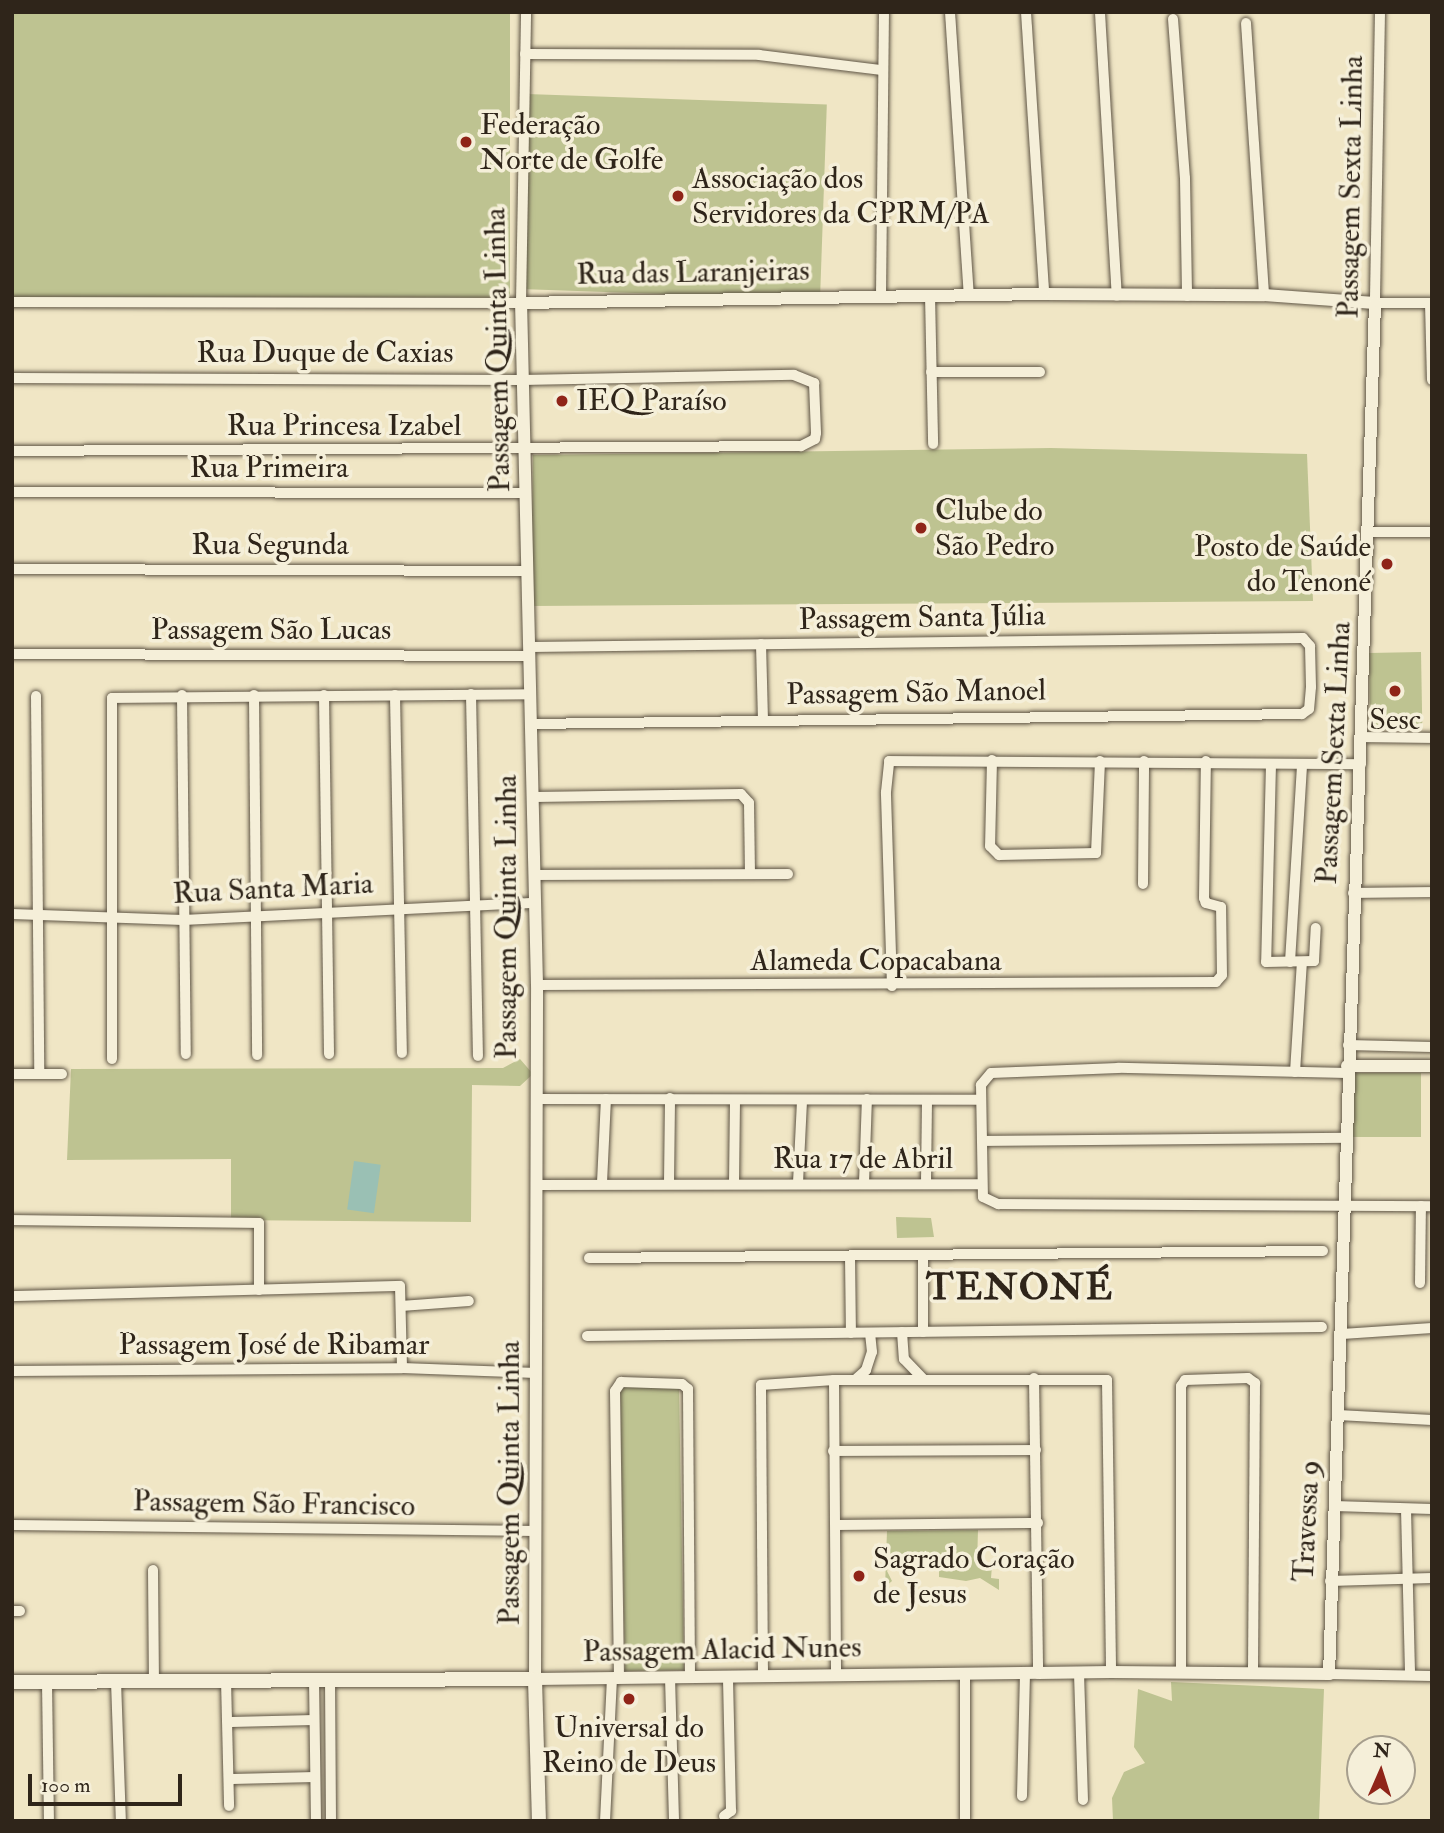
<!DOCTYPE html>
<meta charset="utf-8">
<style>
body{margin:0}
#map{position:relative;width:1444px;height:1833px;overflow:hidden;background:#f0e6c5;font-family:"IM FELL Double Pica",serif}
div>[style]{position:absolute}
.green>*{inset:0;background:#bec391;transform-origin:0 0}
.water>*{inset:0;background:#9ac0b4;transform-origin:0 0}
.roads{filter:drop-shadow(0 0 2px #5f5545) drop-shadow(0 0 2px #5f5545)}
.minor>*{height:10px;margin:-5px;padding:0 5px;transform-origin:5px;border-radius:5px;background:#f5efd9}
.tertiary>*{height:12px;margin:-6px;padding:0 6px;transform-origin:6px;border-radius:6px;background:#f5efd9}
.secondary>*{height:14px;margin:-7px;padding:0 7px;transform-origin:7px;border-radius:7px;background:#f5efd9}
.dots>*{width:19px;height:19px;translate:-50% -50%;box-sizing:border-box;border:4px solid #f5efd9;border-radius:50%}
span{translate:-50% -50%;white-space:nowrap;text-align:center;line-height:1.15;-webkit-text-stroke:7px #f5efd9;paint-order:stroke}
.poi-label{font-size:30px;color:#2f251a}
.left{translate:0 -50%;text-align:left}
.right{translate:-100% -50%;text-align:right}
.street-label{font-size:30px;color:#2f251a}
.district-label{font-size:37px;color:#2f251a;font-weight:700;letter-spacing:2px}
.frame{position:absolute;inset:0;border:14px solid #2f251a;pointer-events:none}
.north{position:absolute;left:1346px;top:1735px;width:70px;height:70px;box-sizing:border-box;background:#f5efd9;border:2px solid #a69e8d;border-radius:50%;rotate:3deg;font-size:19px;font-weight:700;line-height:28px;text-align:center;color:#2f251a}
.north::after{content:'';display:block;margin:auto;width:24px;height:32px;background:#8f2418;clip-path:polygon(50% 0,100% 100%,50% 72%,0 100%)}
.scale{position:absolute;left:28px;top:1774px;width:154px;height:32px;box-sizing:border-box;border:4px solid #2f251a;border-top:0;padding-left:9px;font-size:21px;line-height:24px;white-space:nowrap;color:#2f251a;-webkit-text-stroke:5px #f5efd9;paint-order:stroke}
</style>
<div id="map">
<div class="green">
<div style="left:12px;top:12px;width:498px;height:288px"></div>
<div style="left:527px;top:94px;width:300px;height:195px;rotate:2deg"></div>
<div style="clip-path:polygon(1051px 448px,1307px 454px,1313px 601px,531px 606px,533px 455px)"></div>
<div style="left:1421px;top:652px;width:77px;height:52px;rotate:89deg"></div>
<div style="clip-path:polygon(520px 1059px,533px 1074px,520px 1086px,472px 1085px,471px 1222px,231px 1220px,231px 1159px,67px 1160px,71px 1069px,503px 1068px)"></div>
<div style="left:1348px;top:1073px;width:73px;height:64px"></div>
<div style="clip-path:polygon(896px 1217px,931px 1218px,934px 1237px,897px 1238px)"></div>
<div style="left:679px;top:1385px;width:285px;height:59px;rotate:89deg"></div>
<div style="clip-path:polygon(978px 1530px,977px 1565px,992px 1566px,991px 1578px,999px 1579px,999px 1590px,980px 1578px,966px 1581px,939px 1577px,939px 1567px,929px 1554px,894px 1558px,887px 1571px,892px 1581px,885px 1587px,887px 1531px)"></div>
<div style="clip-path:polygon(1171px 1682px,1324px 1689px,1319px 1821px,1113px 1821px,1112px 1798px,1124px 1772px,1145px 1763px,1134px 1747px,1138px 1689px,1172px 1701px)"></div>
</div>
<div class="water">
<div style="left:354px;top:1161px;width:27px;height:49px;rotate:8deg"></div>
</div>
<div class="roads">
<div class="minor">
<div style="left:950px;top:12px;width:284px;rotate:86.2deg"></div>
<div style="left:1026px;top:12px;width:283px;rotate:86.3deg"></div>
<div style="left:1380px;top:12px;width:291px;rotate:91deg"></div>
<div style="left:1375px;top:303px;width:57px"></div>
<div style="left:1100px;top:13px;width:283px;rotate:86.6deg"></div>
<div style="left:1173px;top:19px;width:159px;rotate:85.7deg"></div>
<div style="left:1185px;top:178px;width:118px;rotate:89deg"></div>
<div style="left:1246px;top:23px;width:273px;rotate:86.2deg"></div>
<div style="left:525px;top:54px;width:234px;rotate:0.2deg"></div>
<div style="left:759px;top:55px;width:124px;rotate:7deg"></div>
<div style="left:930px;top:295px;width:149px;rotate:88.8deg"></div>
<div style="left:881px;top:296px;width:284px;rotate:-89.4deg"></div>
<div style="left:12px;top:302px;width:509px;rotate:0.11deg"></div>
<div style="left:521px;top:303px;width:291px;rotate:-89deg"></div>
<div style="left:1430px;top:303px;width:77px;rotate:88.5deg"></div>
<div style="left:931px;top:372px;width:109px"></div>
<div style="left:12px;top:378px;width:510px;rotate:0.22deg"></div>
<div style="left:522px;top:380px;width:272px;rotate:-1.1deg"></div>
<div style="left:794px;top:375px;width:22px;rotate:22deg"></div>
<div style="left:814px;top:383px;width:50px;rotate:87.7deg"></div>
<div style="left:816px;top:433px;width:6px;rotate:99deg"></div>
<div style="left:815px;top:439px;width:16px;rotate:153deg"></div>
<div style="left:801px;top:446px;width:789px;rotate:179.64deg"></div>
<div style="left:12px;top:492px;width:514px;rotate:0.11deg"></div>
<div style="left:1370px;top:532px;width:62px"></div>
<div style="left:12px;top:569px;width:516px;rotate:0.22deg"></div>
<div style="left:761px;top:644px;width:75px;rotate:88.5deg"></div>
<div style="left:530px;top:647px;width:773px;rotate:-0.67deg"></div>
<div style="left:1303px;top:638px;width:11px;rotate:49deg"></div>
<div style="left:1310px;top:646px;width:41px;rotate:88.6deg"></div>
<div style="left:1311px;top:687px;width:22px;rotate:95deg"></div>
<div style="left:1309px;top:709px;width:9px;rotate:144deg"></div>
<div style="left:1302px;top:714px;width:772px;rotate:179.26deg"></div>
<div style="left:12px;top:654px;width:518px;rotate:0.22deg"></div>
<div style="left:471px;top:694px;width:362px;rotate:88.9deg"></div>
<div style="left:182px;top:695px;width:359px;rotate:89.4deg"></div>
<div style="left:254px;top:695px;width:360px;rotate:89.5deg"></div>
<div style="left:324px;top:695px;width:359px;rotate:89.2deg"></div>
<div style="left:395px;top:695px;width:358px;rotate:88.9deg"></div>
<div style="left:36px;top:696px;width:378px;rotate:89.5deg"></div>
<div style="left:1363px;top:737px;width:69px;rotate:0.8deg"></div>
<div style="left:992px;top:760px;width:86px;rotate:91.3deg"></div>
<div style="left:990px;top:846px;width:13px;rotate:45deg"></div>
<div style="left:999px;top:855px;width:97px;rotate:-1.2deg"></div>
<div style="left:1096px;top:853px;width:92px;rotate:-87.5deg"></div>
<div style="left:1271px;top:764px;width:198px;rotate:91.4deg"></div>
<div style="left:1266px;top:962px;width:48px;rotate:-1.2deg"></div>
<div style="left:1314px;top:961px;width:33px;rotate:-87deg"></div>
<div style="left:534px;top:797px;width:207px;rotate:-0.8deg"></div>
<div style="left:741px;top:794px;width:12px;rotate:48deg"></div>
<div style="left:749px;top:803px;width:70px;rotate:89.2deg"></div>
<div style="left:536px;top:875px;width:252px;rotate:-0.2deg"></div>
<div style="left:1143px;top:884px;width:123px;rotate:-89.5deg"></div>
<div style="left:1353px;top:893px;width:79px;rotate:-0.7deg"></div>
<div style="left:12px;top:914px;width:171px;rotate:2deg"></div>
<div style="left:183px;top:920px;width:353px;rotate:-2.8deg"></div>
<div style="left:1290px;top:962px;width:198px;rotate:-86.5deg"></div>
<div style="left:537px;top:985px;width:679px;rotate:-0.25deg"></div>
<div style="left:1216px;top:982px;width:9px;rotate:-49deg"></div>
<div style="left:1222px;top:975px;width:68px;rotate:-90.8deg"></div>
<div style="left:1221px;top:907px;width:16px;rotate:-165deg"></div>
<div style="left:1206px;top:903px;width:5px;rotate:-112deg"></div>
<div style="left:1204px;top:898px;width:137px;rotate:-89.2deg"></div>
<div style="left:892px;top:986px;width:194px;rotate:-91.8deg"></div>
<div style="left:886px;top:792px;width:31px;rotate:-84deg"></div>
<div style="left:889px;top:761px;width:472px;rotate:0.4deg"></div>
<div style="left:1348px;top:1045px;width:84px;rotate:1.4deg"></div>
<div style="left:112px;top:1059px;width:361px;rotate:-90deg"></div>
<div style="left:112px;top:698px;width:418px;rotate:-0.5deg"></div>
<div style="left:1295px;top:1072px;width:110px;rotate:-86.4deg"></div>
<div style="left:1347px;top:1073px;width:229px;rotate:-178.7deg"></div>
<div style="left:1118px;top:1068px;width:127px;rotate:177.7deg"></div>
<div style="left:991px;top:1073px;width:16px;rotate:130deg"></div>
<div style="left:981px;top:1085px;width:112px;rotate:89deg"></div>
<div style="left:983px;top:1197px;width:17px;rotate:25deg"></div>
<div style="left:998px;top:1204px;width:434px;rotate:0.3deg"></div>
<div style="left:12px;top:1074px;width:50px"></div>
<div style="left:536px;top:1099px;width:445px;rotate:0.1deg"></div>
<div style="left:982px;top:1141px;width:363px;rotate:-0.5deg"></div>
<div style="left:926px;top:1182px;width:82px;rotate:-89.3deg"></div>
<div style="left:602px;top:1183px;width:84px;rotate:-87.3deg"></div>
<div style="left:669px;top:1183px;width:85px;rotate:-89.3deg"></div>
<div style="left:734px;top:1183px;width:83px;rotate:-89.3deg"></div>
<div style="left:798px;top:1183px;width:83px;rotate:-87.2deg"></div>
<div style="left:864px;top:1183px;width:84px;rotate:-88deg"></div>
<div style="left:537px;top:1185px;width:445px;rotate:-0.1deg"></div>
<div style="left:12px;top:1220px;width:247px;rotate:0.7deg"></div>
<div style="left:259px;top:1223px;width:67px;rotate:90deg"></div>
<div style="left:850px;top:1256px;width:77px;rotate:89.3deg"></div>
<div style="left:589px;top:1258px;width:734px;rotate:-0.55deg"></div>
<div style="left:1420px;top:1283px;width:77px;rotate:-89.3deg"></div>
<div style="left:12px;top:1296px;width:388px;rotate:-1.5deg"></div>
<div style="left:400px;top:1286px;width:82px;rotate:88.6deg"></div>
<div style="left:401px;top:1306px;width:68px;rotate:-4.2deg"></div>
<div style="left:902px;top:1332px;width:27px;rotate:86deg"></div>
<div style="left:904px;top:1359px;width:28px;rotate:46deg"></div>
<div style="left:923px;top:1332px;width:77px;rotate:-90deg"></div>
<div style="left:1342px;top:1334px;width:90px;rotate:-3.8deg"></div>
<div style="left:587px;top:1336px;width:735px;rotate:-0.7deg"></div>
<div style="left:12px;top:1371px;width:390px;rotate:-0.4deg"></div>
<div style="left:402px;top:1368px;width:134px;rotate:2.1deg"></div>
<div style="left:1034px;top:1378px;width:296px;rotate:89.2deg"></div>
<div style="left:834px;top:1380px;width:296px;rotate:89.6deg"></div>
<div style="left:855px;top:1380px;width:15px;rotate:-42deg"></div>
<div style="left:866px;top:1370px;width:19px;rotate:-72deg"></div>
<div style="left:872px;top:1352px;width:19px;rotate:-96deg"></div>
<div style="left:1338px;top:1415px;width:94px;rotate:3deg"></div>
<div style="left:833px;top:1451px;width:203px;rotate:-0.3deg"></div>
<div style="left:1334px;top:1506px;width:98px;rotate:1.8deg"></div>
<div style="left:1406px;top:1509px;width:166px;rotate:88.6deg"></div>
<div style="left:12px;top:1525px;width:524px;rotate:0.66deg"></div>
<div style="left:836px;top:1525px;width:202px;rotate:-0.6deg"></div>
<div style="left:153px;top:1570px;width:112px;rotate:89.5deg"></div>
<div style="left:1330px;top:1581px;width:102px;rotate:-1.7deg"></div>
<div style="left:12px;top:1611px;width:8px"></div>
<div style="left:1181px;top:1672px;width:286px;rotate:-90deg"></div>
<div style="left:1181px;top:1386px;width:7px;rotate:-56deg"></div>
<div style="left:1185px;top:1380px;width:63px;rotate:-1.8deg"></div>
<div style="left:1248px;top:1378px;width:9px;rotate:36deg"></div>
<div style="left:1255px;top:1383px;width:289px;rotate:90.4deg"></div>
<div style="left:1079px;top:1673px;width:127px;rotate:88.2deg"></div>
<div style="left:1329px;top:1674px;width:103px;rotate:1.1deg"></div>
<div style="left:670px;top:1677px;width:144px;rotate:88.4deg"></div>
<div style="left:763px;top:1677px;width:292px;rotate:-90.4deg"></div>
<div style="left:761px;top:1385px;width:73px;rotate:-3.9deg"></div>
<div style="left:834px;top:1380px;width:273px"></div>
<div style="left:1107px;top:1380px;width:292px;rotate:89.2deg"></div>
<div style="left:330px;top:1678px;width:143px;rotate:89.6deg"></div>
<div style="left:619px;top:1678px;width:287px;rotate:-90.8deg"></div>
<div style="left:615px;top:1391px;width:11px;rotate:-56deg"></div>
<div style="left:621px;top:1382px;width:61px;rotate:1.9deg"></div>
<div style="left:682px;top:1384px;width:8px;rotate:40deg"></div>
<div style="left:688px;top:1389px;width:288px;rotate:89.6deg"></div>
<div style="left:314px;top:1679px;width:142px;rotate:89.2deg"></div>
<div style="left:226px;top:1680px;width:126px;rotate:88.6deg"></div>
<div style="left:116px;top:1681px;width:140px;rotate:88deg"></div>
<div style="left:47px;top:1682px;width:139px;rotate:89.2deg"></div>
<div style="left:231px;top:1722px;width:83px;rotate:-1.4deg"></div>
<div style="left:232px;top:1779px;width:83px;rotate:-1.4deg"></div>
<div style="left:1022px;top:1796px;width:122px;rotate:-88.6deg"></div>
<div style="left:724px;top:1816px;width:9px;rotate:-36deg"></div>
<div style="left:731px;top:1811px;width:135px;rotate:-91.3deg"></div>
<div style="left:965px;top:1819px;width:145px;rotate:-90deg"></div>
<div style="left:605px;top:1821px;width:143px;rotate:-87.2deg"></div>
</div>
<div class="tertiary">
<div style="left:1044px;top:294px;width:220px;rotate:0.3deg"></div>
<div style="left:1264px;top:295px;width:111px;rotate:4.1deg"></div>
<div style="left:1375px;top:303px;width:1372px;rotate:91.92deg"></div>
<div style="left:1329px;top:1674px;width:218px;rotate:-179.5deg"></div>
<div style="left:1111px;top:1672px;width:576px;rotate:179.3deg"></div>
<div style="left:535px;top:1679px;width:694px;rotate:-89.83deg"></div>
<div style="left:537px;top:985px;width:682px;rotate:-91.34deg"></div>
<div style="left:521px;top:303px;width:523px;rotate:-0.99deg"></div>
<div style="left:1347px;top:1066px;width:85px"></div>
</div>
<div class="secondary">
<div style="left:12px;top:1682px;width:523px;rotate:-0.33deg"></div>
<div style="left:535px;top:1679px;width:142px;rotate:88.4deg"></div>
</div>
</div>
<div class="dots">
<div style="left:466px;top:142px;background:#8f2418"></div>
<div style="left:678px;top:196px;background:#8f2418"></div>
<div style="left:562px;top:401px;background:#8f2418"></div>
<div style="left:921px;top:528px;background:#8f2418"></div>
<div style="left:1387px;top:564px;background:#8f2418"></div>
<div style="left:1395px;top:691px;background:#8f2418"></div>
<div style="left:859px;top:1576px;background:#8f2418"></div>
<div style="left:629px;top:1699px;background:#8f2418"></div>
</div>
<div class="poi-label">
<span class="left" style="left:480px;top:142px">Federação<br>Norte de Golfe</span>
<span class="left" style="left:692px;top:196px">Associação dos<br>Servidores da CPRM/PA</span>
<span class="left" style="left:576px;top:401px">IEQ Paraíso</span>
<span class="left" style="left:935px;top:528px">Clube do<br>São Pedro</span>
<span class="right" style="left:1371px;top:564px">Posto de Saúde<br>do Tenoné</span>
<span style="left:1395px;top:720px">Sesc</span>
<span class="left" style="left:873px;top:1576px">Sagrado Coração<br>de Jesus</span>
<span style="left:629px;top:1745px">Universal do<br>Reino de Deus</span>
</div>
<div class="street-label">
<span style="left:1351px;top:187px;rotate:-89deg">Passagem Sexta Linha</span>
<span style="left:693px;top:273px;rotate:-1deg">Rua das Laranjeiras</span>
<span style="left:498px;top:350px;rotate:-91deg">Passagem Quinta Linha</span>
<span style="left:325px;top:353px">Rua Duque de Caxias</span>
<span style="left:344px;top:426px">Rua Princesa Izabel</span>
<span style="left:269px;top:468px">Rua Primeira</span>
<span style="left:270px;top:545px">Rua Segunda</span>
<span style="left:922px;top:618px;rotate:-1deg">Passagem Santa Júlia</span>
<span style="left:271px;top:630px">Passagem São Lucas</span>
<span style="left:916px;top:693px;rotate:-1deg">Passagem São Manoel</span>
<span style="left:1334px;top:753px;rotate:-87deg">Passagem Sexta Linha</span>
<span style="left:273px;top:889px;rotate:-3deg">Rua Santa Maria</span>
<span style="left:507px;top:917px;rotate:-90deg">Passagem Quinta Linha</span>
<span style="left:876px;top:961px">Alameda Copacabana</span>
<span style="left:863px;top:1159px">Rua 17 de Abril</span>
<span style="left:274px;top:1345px">Passagem José de Ribamar</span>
<span style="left:510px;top:1483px;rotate:-90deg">Passagem Quinta Linha</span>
<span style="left:274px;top:1504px;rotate:1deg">Passagem São Francisco</span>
<span style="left:1307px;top:1521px;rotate:-87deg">Travessa 9</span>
<span style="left:722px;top:1650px;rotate:-1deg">Passagem Alacid Nunes</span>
</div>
<div class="district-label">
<span style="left:1020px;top:1288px">TENONÉ</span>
</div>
<div class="frame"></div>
<div class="north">N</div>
<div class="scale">100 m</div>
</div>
